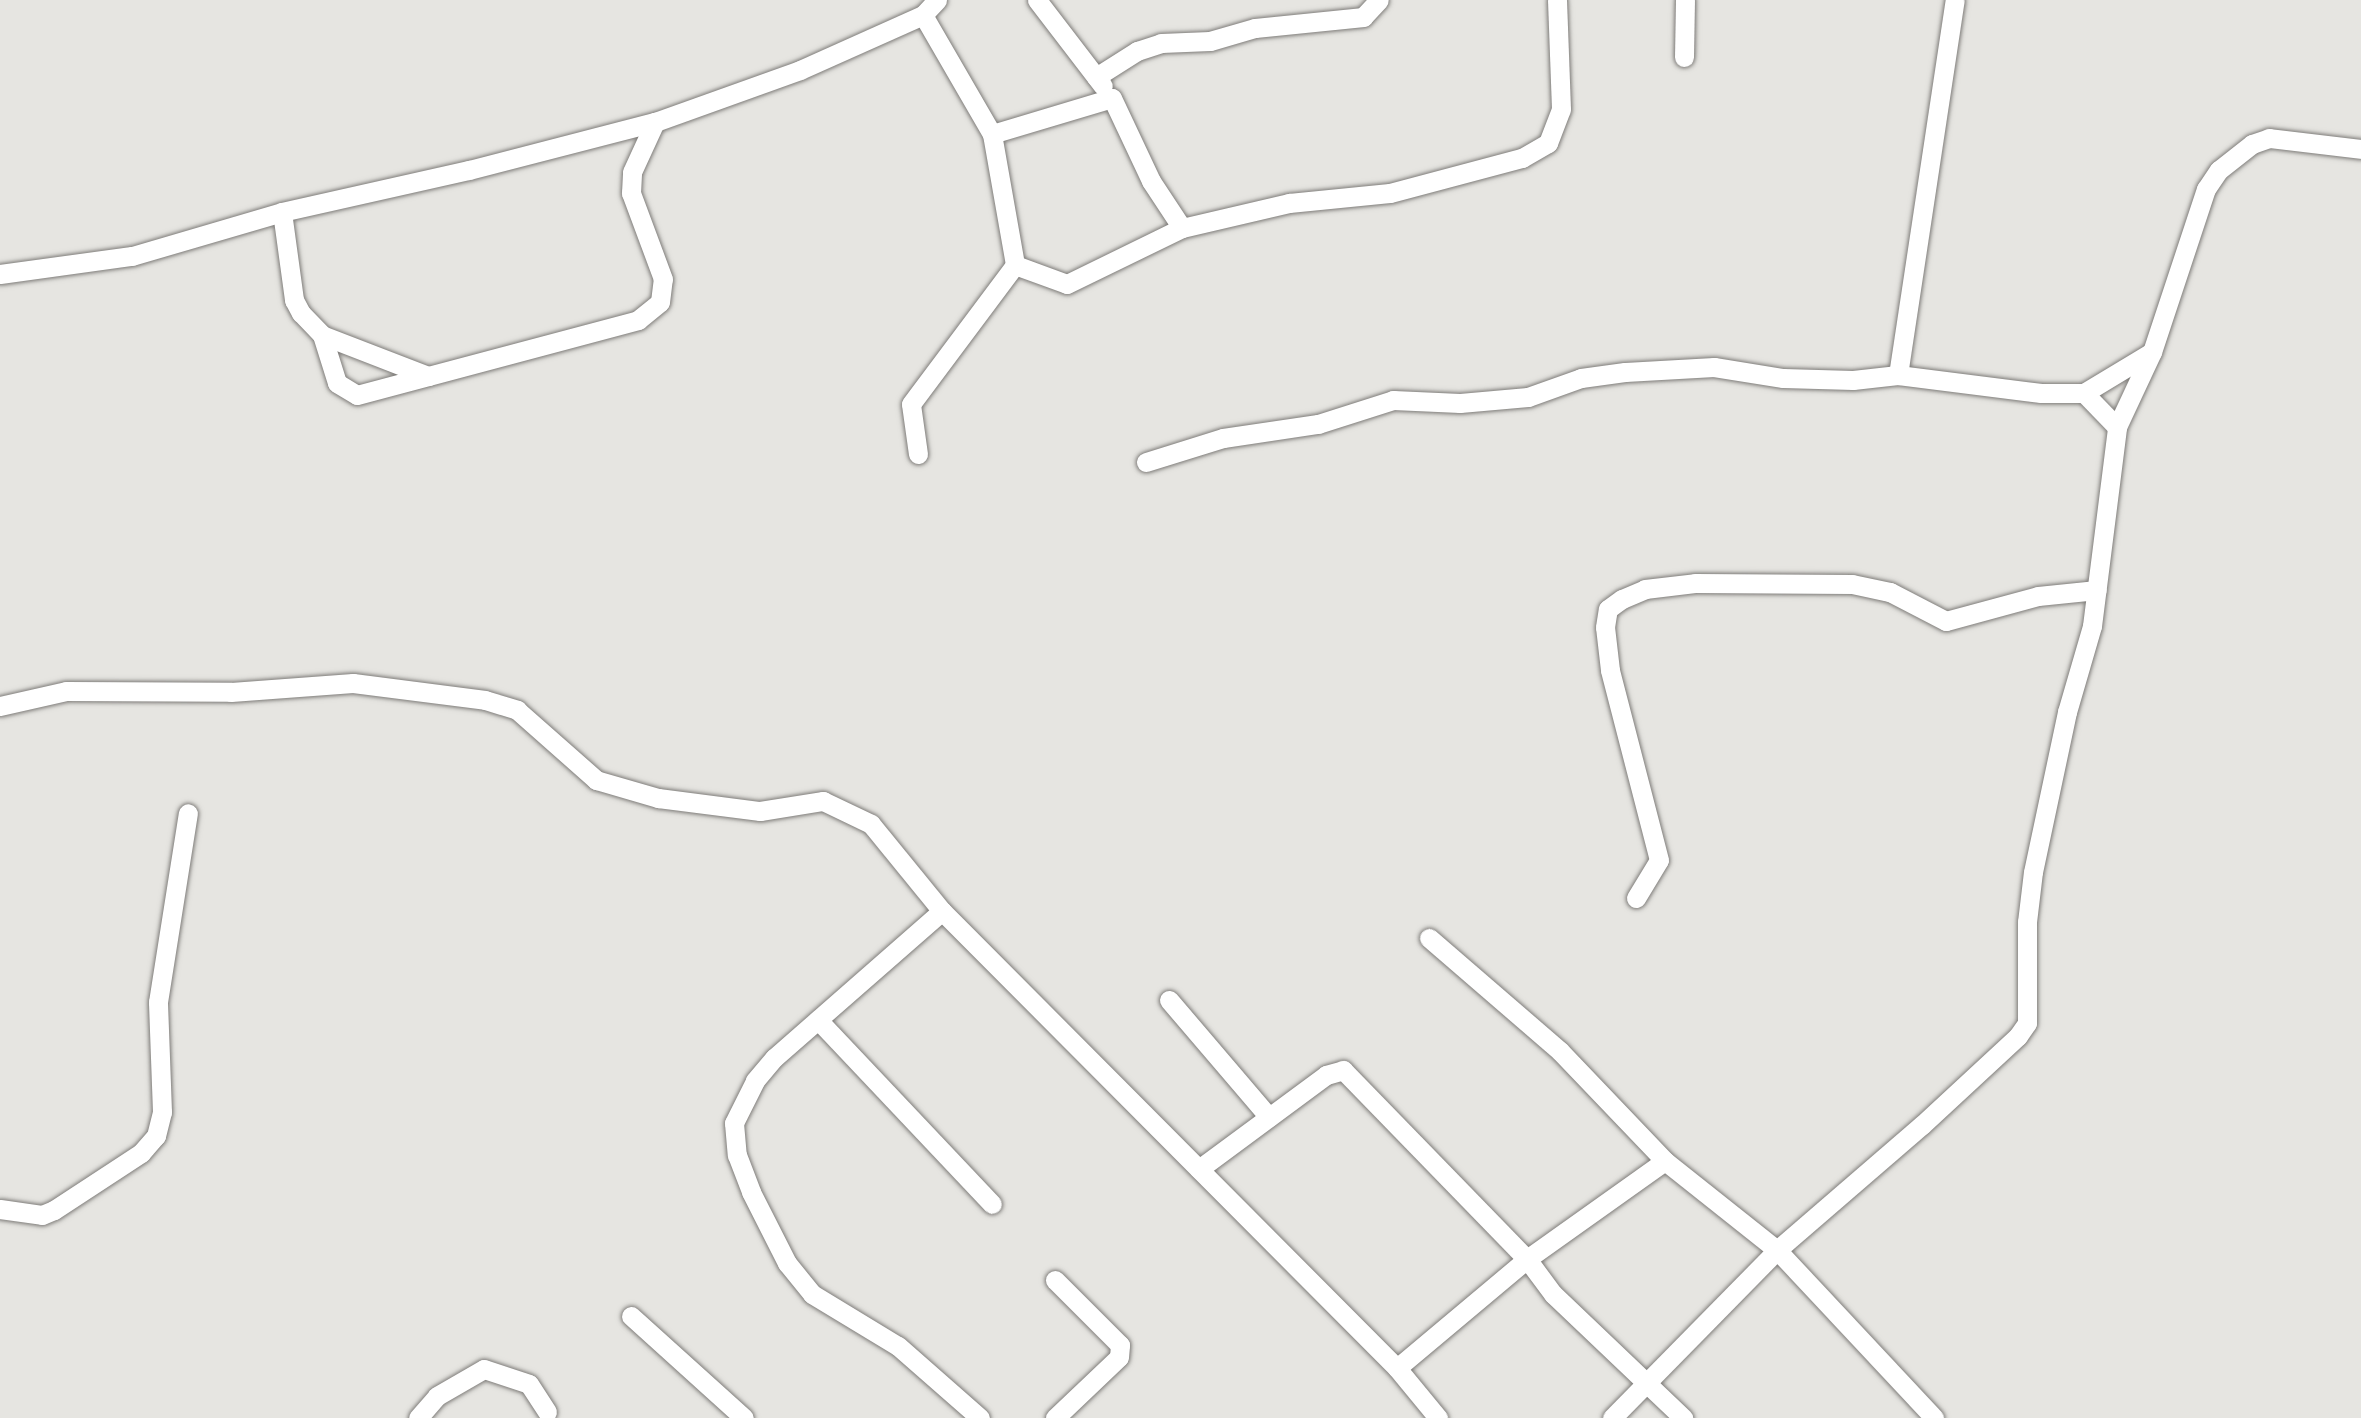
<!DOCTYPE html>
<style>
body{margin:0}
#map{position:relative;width:2361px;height:1418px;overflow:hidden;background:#e6e5e1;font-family:Jost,sans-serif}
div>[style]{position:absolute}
.roads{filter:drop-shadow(0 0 2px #7e7c79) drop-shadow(0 0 2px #7e7c79)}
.street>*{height:19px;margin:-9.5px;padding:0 9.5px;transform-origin:9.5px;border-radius:9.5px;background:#fff}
span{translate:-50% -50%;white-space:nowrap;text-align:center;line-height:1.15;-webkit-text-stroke:5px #e6e5e1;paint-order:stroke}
</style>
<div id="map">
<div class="roads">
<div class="street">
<div style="left:937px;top:0;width:21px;rotate:133deg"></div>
<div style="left:923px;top:15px;width:138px;rotate:59.9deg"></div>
<div style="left:992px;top:134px;width:133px;rotate:80deg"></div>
<div style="left:1015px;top:265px;width:55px;rotate:20.1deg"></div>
<div style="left:1067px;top:284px;width:128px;rotate:-26deg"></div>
<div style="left:1182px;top:228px;width:110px;rotate:-13.2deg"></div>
<div style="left:1289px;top:203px;width:101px;rotate:-5.7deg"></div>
<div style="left:1390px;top:193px;width:137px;rotate:-14.9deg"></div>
<div style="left:1522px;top:158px;width:30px;rotate:-30deg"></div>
<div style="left:1548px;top:143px;width:36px;rotate:-69deg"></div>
<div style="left:1561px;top:109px;width:109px;rotate:-92.1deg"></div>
<div style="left:1037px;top:0;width:108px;rotate:52.5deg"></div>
<div style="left:1684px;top:57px;width:57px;rotate:-89deg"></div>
<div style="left:1096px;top:77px;width:49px;rotate:-32.4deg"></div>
<div style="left:1137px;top:51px;width:25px;rotate:-18deg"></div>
<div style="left:1161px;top:43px;width:49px;rotate:-2.3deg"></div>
<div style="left:1210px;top:41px;width:47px;rotate:-16.1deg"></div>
<div style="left:1255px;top:28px;width:109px;rotate:-5.8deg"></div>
<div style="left:1363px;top:17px;width:23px;rotate:-47deg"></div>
<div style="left:992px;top:134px;width:125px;rotate:-16.7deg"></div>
<div style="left:1112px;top:98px;width:92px;rotate:64.8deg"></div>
<div style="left:1151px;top:181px;width:56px;rotate:56.6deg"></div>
<div style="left:282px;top:212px;width:89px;rotate:82.2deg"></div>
<div style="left:294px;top:300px;width:15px;rotate:62deg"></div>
<div style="left:301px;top:313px;width:30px;rotate:46deg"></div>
<div style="left:322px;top:335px;width:114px;rotate:21.1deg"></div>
<div style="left:0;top:274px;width:133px;rotate:-7.8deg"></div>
<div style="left:132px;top:256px;width:156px;rotate:-16.3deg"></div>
<div style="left:282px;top:212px;width:192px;rotate:-12.7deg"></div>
<div style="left:469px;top:170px;width:192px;rotate:-14.5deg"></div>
<div style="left:655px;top:122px;width:154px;rotate:-19.7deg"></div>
<div style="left:800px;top:70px;width:135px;rotate:-24.1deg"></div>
<div style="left:322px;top:335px;width:50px;rotate:72.6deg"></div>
<div style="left:337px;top:383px;width:23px;rotate:31deg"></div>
<div style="left:357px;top:395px;width:291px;rotate:-14.9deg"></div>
<div style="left:638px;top:320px;width:28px;rotate:-39deg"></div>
<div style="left:660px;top:302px;width:23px;rotate:-83deg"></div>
<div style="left:663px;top:279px;width:92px;rotate:-110.4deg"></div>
<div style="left:631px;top:193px;width:21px;rotate:-87deg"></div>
<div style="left:632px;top:172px;width:55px;rotate:-65.3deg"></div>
<div style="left:1898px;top:375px;width:379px;rotate:-81.4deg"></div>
<div style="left:2084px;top:393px;width:47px;rotate:45.9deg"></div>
<div style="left:918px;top:454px;width:50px;rotate:-98deg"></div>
<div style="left:911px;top:404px;width:174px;rotate:-53.2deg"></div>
<div style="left:1146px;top:462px;width:81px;rotate:-17.3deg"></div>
<div style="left:1223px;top:438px;width:96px;rotate:-8.4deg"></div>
<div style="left:1318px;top:424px;width:79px;rotate:-17.7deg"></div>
<div style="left:1393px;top:400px;width:67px;rotate:2.6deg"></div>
<div style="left:1460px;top:403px;width:68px;rotate:-5deg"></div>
<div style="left:1528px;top:397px;width:56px;rotate:-19.7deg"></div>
<div style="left:1581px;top:378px;width:44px;rotate:-7.8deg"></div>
<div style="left:1625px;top:372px;width:89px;rotate:-3.2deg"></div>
<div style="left:1714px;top:367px;width:70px;rotate:9.1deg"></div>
<div style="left:1783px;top:378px;width:70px;rotate:1.6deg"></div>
<div style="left:1853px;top:380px;width:45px;rotate:-6.3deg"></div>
<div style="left:1898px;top:375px;width:144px;rotate:7.2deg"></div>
<div style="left:2041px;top:393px;width:43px"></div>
<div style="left:2084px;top:393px;width:79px;rotate:-31.1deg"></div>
<div style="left:2152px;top:352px;width:172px;rotate:-71.7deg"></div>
<div style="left:2206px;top:189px;width:23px;rotate:-56deg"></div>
<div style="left:2219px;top:170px;width:42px;rotate:-38.2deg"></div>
<div style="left:2252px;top:144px;width:18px;rotate:-19deg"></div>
<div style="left:2269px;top:138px;width:93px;rotate:6.8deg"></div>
<div style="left:0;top:706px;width:68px;rotate:-12.8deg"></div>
<div style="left:66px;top:691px;width:165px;rotate:0.3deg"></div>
<div style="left:231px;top:692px;width:122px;rotate:-4.2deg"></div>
<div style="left:353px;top:683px;width:133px;rotate:7.3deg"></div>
<div style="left:485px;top:700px;width:34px;rotate:17deg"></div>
<div style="left:517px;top:710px;width:106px;rotate:41.5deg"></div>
<div style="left:596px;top:780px;width:65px;rotate:16.2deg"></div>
<div style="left:658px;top:798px;width:103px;rotate:7.3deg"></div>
<div style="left:760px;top:811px;width:64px;rotate:-9deg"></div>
<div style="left:823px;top:801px;width:53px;rotate:25.6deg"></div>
<div style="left:871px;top:824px;width:112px;rotate:50.8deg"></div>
<div style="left:942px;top:911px;width:645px;rotate:45.13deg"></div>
<div style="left:1397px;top:1368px;width:65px;rotate:50.6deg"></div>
<div style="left:1636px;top:898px;width:44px;rotate:-58.8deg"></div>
<div style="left:1659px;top:860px;width:196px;rotate:-104.5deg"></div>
<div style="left:1610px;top:670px;width:43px;rotate:-96.6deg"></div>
<div style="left:1605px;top:627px;width:18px;rotate:-81deg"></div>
<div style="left:1608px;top:609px;width:17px;rotate:-36deg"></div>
<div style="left:1622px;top:599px;width:25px;rotate:-23deg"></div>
<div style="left:1645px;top:589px;width:50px;rotate:-6.8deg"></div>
<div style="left:1695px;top:583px;width:157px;rotate:0.4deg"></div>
<div style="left:1852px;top:584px;width:39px;rotate:12deg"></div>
<div style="left:1890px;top:592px;width:63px;rotate:27.4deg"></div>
<div style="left:1946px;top:621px;width:95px;rotate:-15.2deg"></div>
<div style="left:2038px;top:596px;width:59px;rotate:-5.8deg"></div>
<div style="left:942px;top:911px;width:223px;rotate:138.8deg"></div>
<div style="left:774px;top:1058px;width:30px;rotate:130deg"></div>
<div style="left:755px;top:1081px;width:47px;rotate:116.6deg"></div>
<div style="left:734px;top:1123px;width:32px;rotate:85deg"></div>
<div style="left:737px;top:1155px;width:40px;rotate:69deg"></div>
<div style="left:751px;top:1192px;width:80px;rotate:63.1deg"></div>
<div style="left:787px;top:1263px;width:40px;rotate:51deg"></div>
<div style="left:812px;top:1294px;width:100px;rotate:31.2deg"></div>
<div style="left:898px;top:1346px;width:109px;rotate:41.3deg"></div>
<div style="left:1169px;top:1000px;width:154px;rotate:49.5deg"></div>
<div style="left:818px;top:1020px;width:253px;rotate:46.6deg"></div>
<div style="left:1665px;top:1161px;width:143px;rotate:38.5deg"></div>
<div style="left:1777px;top:1250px;width:230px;rotate:46.9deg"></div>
<div style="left:1199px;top:1169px;width:158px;rotate:-36.5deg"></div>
<div style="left:1326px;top:1075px;width:18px;rotate:-16deg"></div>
<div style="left:1343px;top:1070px;width:264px;rotate:45.8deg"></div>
<div style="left:1527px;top:1259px;width:44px;rotate:53.4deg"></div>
<div style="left:1553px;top:1294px;width:180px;rotate:43.6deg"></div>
<div style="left:0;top:1209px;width:42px;rotate:8.1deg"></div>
<div style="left:42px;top:1215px;width:13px;rotate:-23deg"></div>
<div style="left:54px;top:1210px;width:104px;rotate:-33.2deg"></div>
<div style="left:141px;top:1153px;width:23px;rotate:-49deg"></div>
<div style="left:156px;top:1136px;width:25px;rotate:-76deg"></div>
<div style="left:162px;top:1112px;width:110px;rotate:-92.1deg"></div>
<div style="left:158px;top:1002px;width:191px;rotate:-81deg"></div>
<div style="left:631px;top:1316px;width:152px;rotate:42.1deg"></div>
<div style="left:1397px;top:1368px;width:170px;rotate:-40deg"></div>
<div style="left:1527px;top:1259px;width:169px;rotate:-35.4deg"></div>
<div style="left:1665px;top:1161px;width:152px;rotate:-133.7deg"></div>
<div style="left:1560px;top:1051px;width:173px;rotate:-139.2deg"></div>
<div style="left:418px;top:1418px;width:29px;rotate:-49deg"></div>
<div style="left:437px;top:1396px;width:54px;rotate:-29.9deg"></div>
<div style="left:484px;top:1369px;width:47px;rotate:18.4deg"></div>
<div style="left:529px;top:1384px;width:33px;rotate:57deg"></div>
<div style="left:1055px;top:1418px;width:88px;rotate:-43.6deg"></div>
<div style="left:1119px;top:1357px;width:12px;rotate:-85deg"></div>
<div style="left:1120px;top:1345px;width:92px;rotate:-135deg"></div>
<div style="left:1612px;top:1418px;width:235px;rotate:-45.5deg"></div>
<div style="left:1777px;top:1250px;width:191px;rotate:-40.8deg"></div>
<div style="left:1922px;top:1125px;width:131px;rotate:-42.8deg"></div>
<div style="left:2018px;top:1036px;width:16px;rotate:-55deg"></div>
<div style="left:2027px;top:1023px;width:101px;rotate:-90deg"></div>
<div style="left:2027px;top:922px;width:50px;rotate:-83.2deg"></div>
<div style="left:2033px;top:872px;width:164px;rotate:-78deg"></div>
<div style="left:2067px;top:712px;width:90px;rotate:-73.8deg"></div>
<div style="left:2092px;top:626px;width:201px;rotate:-82.8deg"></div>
<div style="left:2117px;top:427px;width:83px;rotate:-65deg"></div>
</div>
</div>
</div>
